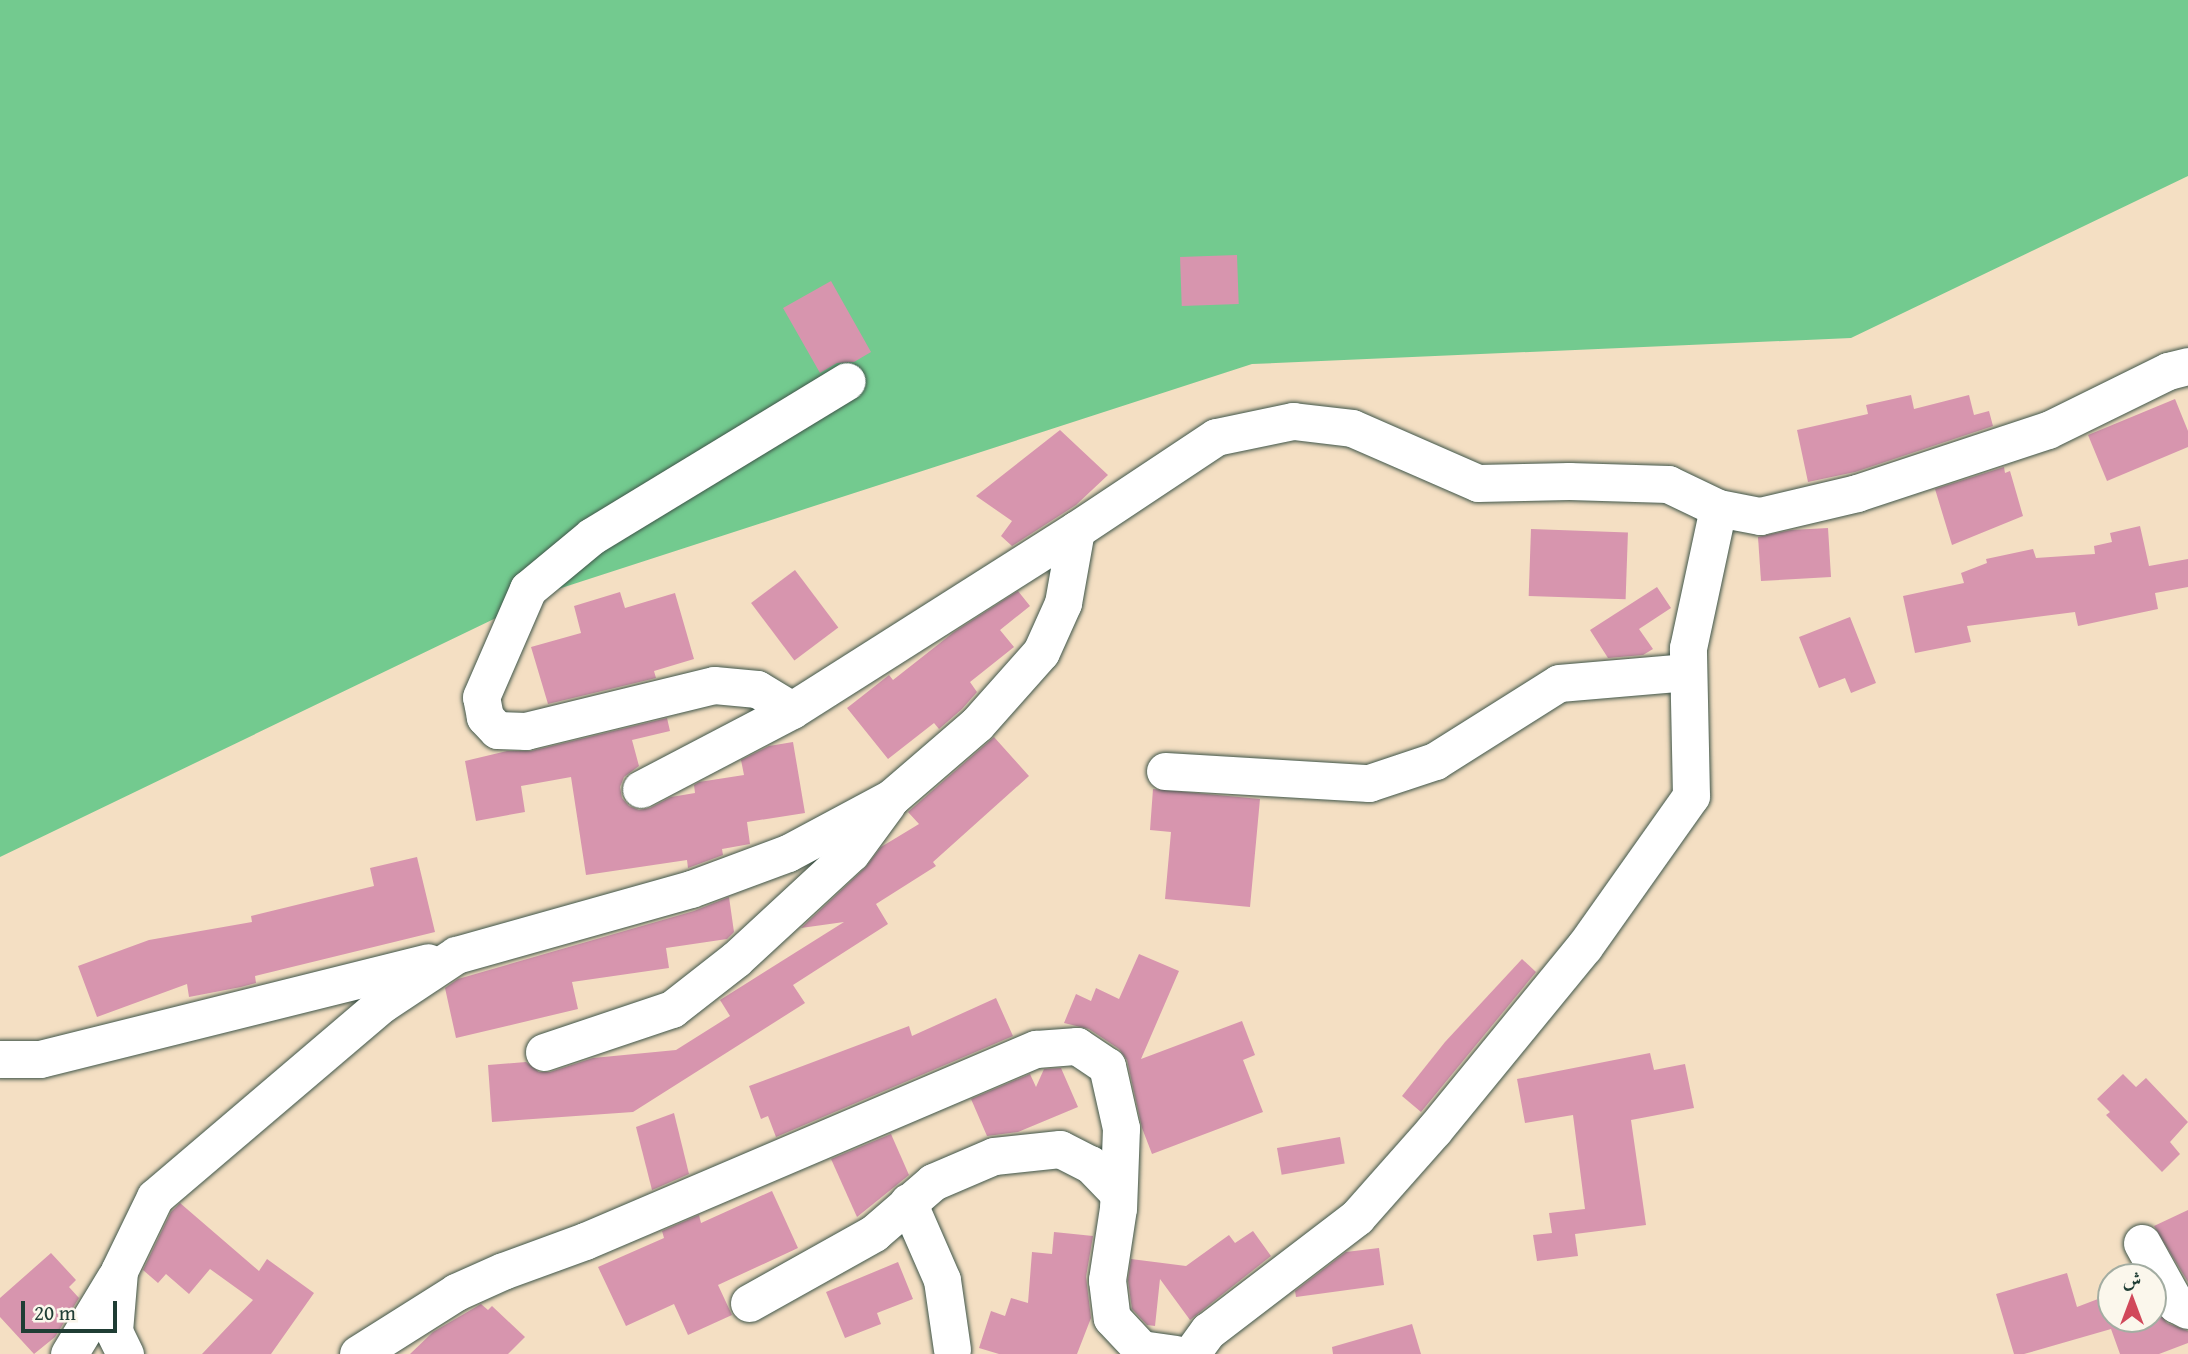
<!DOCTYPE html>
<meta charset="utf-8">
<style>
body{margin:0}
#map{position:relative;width:2188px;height:1354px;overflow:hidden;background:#f4dfc3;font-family:"Gentium Book Plus",Amiri,serif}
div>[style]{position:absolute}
.green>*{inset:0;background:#73ca8f}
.building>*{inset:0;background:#d795ae;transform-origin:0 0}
.roads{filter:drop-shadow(0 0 2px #3f5549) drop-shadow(0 0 2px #3f5549)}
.street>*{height:37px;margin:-18.5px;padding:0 18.5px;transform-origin:18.5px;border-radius:18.5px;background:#fff}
span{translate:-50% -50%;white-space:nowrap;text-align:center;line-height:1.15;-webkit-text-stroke:6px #fbf7ec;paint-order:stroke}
.north{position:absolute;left:2097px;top:1263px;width:70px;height:70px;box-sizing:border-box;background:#fbf7ec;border:2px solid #a3ada2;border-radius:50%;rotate:0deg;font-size:19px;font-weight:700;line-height:28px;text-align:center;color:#1f3d34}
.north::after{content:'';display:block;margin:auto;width:24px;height:32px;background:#d1495b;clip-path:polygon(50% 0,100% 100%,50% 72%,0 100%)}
.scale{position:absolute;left:21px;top:1301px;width:96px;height:32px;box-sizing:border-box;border:4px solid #1f3d34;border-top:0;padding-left:9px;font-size:21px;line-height:24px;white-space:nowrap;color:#1f3d34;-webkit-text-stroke:5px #fbf7ec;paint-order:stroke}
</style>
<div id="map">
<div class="green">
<div style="clip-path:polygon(0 0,2188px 0,2188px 176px,1851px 338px,1252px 364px,552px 591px,0 857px)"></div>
</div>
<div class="building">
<div style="left:1237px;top:255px;width:49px;height:57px;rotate:88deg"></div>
<div style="clip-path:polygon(831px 281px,871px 352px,854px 362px,837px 363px,820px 373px,783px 308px)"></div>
<div style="clip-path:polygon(1911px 395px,1914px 409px,1969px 395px,1974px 415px,1989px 411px,1993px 426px,1855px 472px,1808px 482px,1797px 430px,1868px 414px,1866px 405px)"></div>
<div style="clip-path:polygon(2175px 399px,2188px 431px,2188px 447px,2107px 481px,2088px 435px)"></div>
<div style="clip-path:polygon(1060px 430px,1108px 475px,1076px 505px,1012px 546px,1001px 536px,1012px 521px,976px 496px)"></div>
<div style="clip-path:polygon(2004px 467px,2005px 473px,2010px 471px,2023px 516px,1952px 545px,1935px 489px)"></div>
<div style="clip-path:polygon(2140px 526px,2149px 566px,2188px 559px,2188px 587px,2155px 593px,2158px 609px,2078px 626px,2075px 612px,1967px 626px,1971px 642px,1915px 653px,1903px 596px,1964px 583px,1961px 573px,1987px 563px,1986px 559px,2033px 549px,2036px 558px,2095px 554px,2094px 546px,2112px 542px,2110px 533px)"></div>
<div style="clip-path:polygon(1828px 528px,1831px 577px,1761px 581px,1758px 537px,1791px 530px)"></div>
<div style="left:1531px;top:529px;width:97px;height:67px;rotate:2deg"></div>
<div style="left:795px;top:570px;width:72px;height:55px;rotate:53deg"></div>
<div style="clip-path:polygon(1657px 587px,1671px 608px,1639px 629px,1653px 649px,1643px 655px,1608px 658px,1590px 630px)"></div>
<div style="clip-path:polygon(1018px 591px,1030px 606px,1000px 630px,1014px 647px,970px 682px,977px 692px,962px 709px,939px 729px,934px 723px,888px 759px,847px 708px,889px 675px,893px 680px,954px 632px)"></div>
<div style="clip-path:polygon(620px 592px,625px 608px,675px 593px,694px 659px,654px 671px,656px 678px,548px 704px,531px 647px,581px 633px,574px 606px)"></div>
<div style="clip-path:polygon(1850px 617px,1876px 683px,1851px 693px,1845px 678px,1819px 688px,1799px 637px)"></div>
<div style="clip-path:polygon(667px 718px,670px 731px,632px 740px,639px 766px,624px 777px,620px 787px,622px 798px,629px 806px,639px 810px,650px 808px,671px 797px,695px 793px,694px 785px,699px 782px,744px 775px,741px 760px,769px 746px,793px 742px,805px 813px,747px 822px,750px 844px,722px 849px,723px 855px,688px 868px,687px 860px,586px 875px,571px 777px,521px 786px,525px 812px,476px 821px,465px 761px,507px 751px,531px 751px)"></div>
<div style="clip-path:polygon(994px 737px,1029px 776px,933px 862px,936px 866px,876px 904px,888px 924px,793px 985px,805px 1003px,633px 1112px,492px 1122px,488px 1065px,526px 1062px,539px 1072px,550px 1072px,593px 1058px,676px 1050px,730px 1016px,720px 1000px,844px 922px,801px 928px,865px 868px,881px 847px,919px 824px,908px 812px)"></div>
<div style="clip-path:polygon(1153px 789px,1260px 799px,1250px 907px,1165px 899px,1171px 832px,1150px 830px)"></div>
<div style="clip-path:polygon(417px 857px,435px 932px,255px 976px,256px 983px,241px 987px,189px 997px,187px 984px,97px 1017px,78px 966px,149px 940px,252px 922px,251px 916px,374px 886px,370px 868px)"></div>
<div style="clip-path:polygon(729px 897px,734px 932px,727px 939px,666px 948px,669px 968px,572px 982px,578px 1009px,456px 1038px,445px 988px,458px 979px,694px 911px)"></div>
<div style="clip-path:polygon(1139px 954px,1179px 971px,1141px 1059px,1242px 1021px,1255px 1055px,1243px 1060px,1263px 1112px,1152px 1154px,1142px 1128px,1127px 1060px,1119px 1049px,1089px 1029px,1064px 1023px,1076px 994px,1091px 1001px,1096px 988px,1119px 999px)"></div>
<div style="clip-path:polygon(1522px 959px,1536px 972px,1421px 1112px,1402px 1096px,1445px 1042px)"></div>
<div style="clip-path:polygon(996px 998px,1013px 1036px,776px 1137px,768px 1116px,761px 1119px,749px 1086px,909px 1026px,912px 1036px)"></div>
<div style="clip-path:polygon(1650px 1053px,1654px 1070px,1685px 1064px,1694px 1108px,1631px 1120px,1646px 1225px,1575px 1234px,1578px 1256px,1537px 1261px,1533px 1235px,1552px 1233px,1549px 1213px,1585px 1209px,1573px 1115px,1525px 1123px,1517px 1079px)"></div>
<div style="clip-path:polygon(1061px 1068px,1078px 1107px,1018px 1132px,987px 1136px,971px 1099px,1030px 1074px,1036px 1087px,1044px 1069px)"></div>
<div style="clip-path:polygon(2123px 1074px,2136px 1087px,2146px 1078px,2188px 1122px,2170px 1142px,2180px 1154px,2162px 1172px,2106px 1115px,2110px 1112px,2097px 1099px)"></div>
<div style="clip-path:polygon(674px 1113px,689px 1174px,652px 1190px,636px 1127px)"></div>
<div style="clip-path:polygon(891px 1134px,909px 1175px,857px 1217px,831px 1159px)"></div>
<div style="left:1340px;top:1137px;width:27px;height:64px;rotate:80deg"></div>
<div style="clip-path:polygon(772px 1191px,798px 1248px,718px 1285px,732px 1315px,688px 1335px,674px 1304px,626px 1326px,598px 1267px,664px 1238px,662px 1231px,699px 1215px,701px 1223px)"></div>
<div style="clip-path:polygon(180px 1203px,259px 1271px,267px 1259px,314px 1293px,271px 1354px,202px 1354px,253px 1300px,210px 1269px,189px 1294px,166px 1274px,158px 1283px,143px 1270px,171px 1212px)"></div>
<div style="clip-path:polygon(2188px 1210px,2188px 1282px,2154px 1226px)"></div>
<div style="clip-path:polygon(1253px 1231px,1271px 1256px,1190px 1320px,1160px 1279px,1155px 1326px,1147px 1325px,1132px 1309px,1128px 1280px,1131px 1259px,1186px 1266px,1229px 1235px,1235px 1243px)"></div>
<div style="clip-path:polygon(1054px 1232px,1093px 1236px,1086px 1277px,1091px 1318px,1077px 1354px,999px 1354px,979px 1348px,991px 1311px,1005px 1316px,1011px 1298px,1028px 1303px,1032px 1252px,1052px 1254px)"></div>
<div style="clip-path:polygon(1379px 1248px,1384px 1285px,1296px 1297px,1295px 1291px,1346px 1252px)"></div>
<div style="clip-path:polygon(51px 1253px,76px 1280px,69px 1287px,79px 1298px,55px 1337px,34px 1354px,0 1317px,0 1298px)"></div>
<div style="clip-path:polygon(898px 1262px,913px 1299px,877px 1313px,881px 1324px,845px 1338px,826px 1292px)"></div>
<div style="clip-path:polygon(2067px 1273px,2077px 1307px,2111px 1294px,2111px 1324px,2127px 1319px,2153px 1319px,2155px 1309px,2167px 1323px,2188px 1331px,2188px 1343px,2159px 1354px,2120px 1354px,2111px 1329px,2024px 1354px,2014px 1354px,1996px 1294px)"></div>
<div style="clip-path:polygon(481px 1304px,488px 1310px,492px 1306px,525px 1337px,508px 1354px,410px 1354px,433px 1332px)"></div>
<div style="clip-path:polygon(1412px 1324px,1421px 1354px,1333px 1354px,1332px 1347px)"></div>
</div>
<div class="roads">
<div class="street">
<div style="left:792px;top:710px;width:41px;rotate:-149deg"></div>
<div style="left:757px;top:689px;width:43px;rotate:-174.7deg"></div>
<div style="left:714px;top:685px;width:194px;rotate:166.3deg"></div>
<div style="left:526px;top:731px;width:29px;rotate:-178deg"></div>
<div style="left:497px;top:730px;width:18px;rotate:-133deg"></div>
<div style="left:485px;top:717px;width:20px;rotate:-101deg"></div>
<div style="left:481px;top:697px;width:118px;rotate:-66.5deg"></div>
<div style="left:528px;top:589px;width:83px;rotate:-39.6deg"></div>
<div style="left:592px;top:536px;width:298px;rotate:-31.3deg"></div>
<div style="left:1165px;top:771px;width:204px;rotate:3.4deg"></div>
<div style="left:1369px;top:783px;width:70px;rotate:-18.4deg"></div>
<div style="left:1435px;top:761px;width:146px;rotate:-32.2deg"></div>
<div style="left:1559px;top:683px;width:129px;rotate:-4.9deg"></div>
<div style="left:641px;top:789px;width:170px;rotate:-27.6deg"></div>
<div style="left:792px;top:710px;width:336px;rotate:-32.4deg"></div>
<div style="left:544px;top:1052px;width:135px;rotate:-18.6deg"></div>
<div style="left:672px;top:1009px;width:81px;rotate:-38deg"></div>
<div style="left:736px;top:959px;width:156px;rotate:-42.7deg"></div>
<div style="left:851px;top:853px;width:61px;rotate:-53.7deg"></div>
<div style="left:0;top:1059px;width:40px"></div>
<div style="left:40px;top:1059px;width:400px;rotate:-14deg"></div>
<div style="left:908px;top:1202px;width:85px;rotate:66.4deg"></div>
<div style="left:942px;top:1280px;width:70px;rotate:81.8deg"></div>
<div style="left:2142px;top:1243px;width:70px;rotate:60.9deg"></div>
<div style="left:2176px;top:1304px;width:13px;rotate:27deg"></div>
<div style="left:749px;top:1303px;width:143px;rotate:-29.2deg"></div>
<div style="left:874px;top:1233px;width:78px;rotate:-40.8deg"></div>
<div style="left:933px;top:1182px;width:66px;rotate:-23.1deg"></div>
<div style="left:994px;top:1156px;width:66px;rotate:-6.1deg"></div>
<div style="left:1060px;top:1149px;width:34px;rotate:27deg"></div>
<div style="left:1090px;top:1164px;width:40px;rotate:46deg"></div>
<div style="left:69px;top:1354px;width:89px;rotate:-58.8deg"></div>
<div style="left:125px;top:1354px;width:25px;rotate:-116deg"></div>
<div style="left:114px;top:1331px;width:60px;rotate:-85.2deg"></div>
<div style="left:119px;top:1271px;width:82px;rotate:-64.1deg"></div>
<div style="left:155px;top:1197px;width:298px;rotate:-40.4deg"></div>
<div style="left:382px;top:1004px;width:89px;rotate:-33.5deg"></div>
<div style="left:456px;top:955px;width:244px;rotate:-15.7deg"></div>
<div style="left:691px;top:889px;width:103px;rotate:-20.4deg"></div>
<div style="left:788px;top:853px;width:117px;rotate:-28.1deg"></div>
<div style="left:891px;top:798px;width:113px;rotate:-40.7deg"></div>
<div style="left:977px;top:724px;width:96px;rotate:-48.4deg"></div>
<div style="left:1041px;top:652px;width:54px;rotate:-65.8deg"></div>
<div style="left:1063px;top:603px;width:74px;rotate:-79.9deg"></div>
<div style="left:1076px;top:530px;width:168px;rotate:-33.6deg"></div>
<div style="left:1216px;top:437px;width:79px;rotate:-11.7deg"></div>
<div style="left:1293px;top:421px;width:59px;rotate:6.8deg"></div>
<div style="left:1352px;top:428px;width:137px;rotate:23.6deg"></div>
<div style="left:1478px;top:483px;width:91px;rotate:-1.3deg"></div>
<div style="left:1569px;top:481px;width:99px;rotate:1.7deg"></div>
<div style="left:1668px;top:484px;width:55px;rotate:25.6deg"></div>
<div style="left:1718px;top:508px;width:43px;rotate:10.8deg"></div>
<div style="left:1760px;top:516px;width:100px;rotate:-13.3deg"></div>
<div style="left:1857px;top:493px;width:201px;rotate:-18.3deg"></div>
<div style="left:2048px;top:430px;width:134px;rotate:-26.2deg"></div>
<div style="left:2168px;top:371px;width:21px;rotate:-14deg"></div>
<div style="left:358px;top:1354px;width:116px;rotate:-32.3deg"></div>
<div style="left:456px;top:1292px;width:51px;rotate:-24.1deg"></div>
<div style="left:503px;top:1271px;width:87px;rotate:-20.1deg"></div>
<div style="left:585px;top:1241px;width:490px;rotate:-23.1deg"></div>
<div style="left:1036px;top:1049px;width:41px;rotate:-4.2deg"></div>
<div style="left:1077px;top:1046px;width:36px;rotate:34deg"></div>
<div style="left:1107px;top:1066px;width:64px;rotate:77.3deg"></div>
<div style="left:1121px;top:1128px;width:80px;rotate:92.1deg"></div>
<div style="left:1118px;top:1208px;width:73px;rotate:98.7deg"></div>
<div style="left:1107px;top:1280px;width:38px;rotate:83deg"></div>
<div style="left:1112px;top:1318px;width:42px;rotate:46.9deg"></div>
<div style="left:1141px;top:1349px;width:34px;rotate:8deg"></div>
<div style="left:1191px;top:1354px;width:29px;rotate:-54deg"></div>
<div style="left:1208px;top:1331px;width:188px;rotate:-37.4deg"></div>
<div style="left:1357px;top:1217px;width:116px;rotate:-48.5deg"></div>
<div style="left:1434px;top:1130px;width:237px;rotate:-50.7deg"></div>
<div style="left:1584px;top:947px;width:185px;rotate:-54.7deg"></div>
<div style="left:1691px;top:796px;width:148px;rotate:-91.2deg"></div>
<div style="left:1688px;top:648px;width:143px;rotate:-77.9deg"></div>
</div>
</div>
<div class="north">ش</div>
<div class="scale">20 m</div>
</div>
